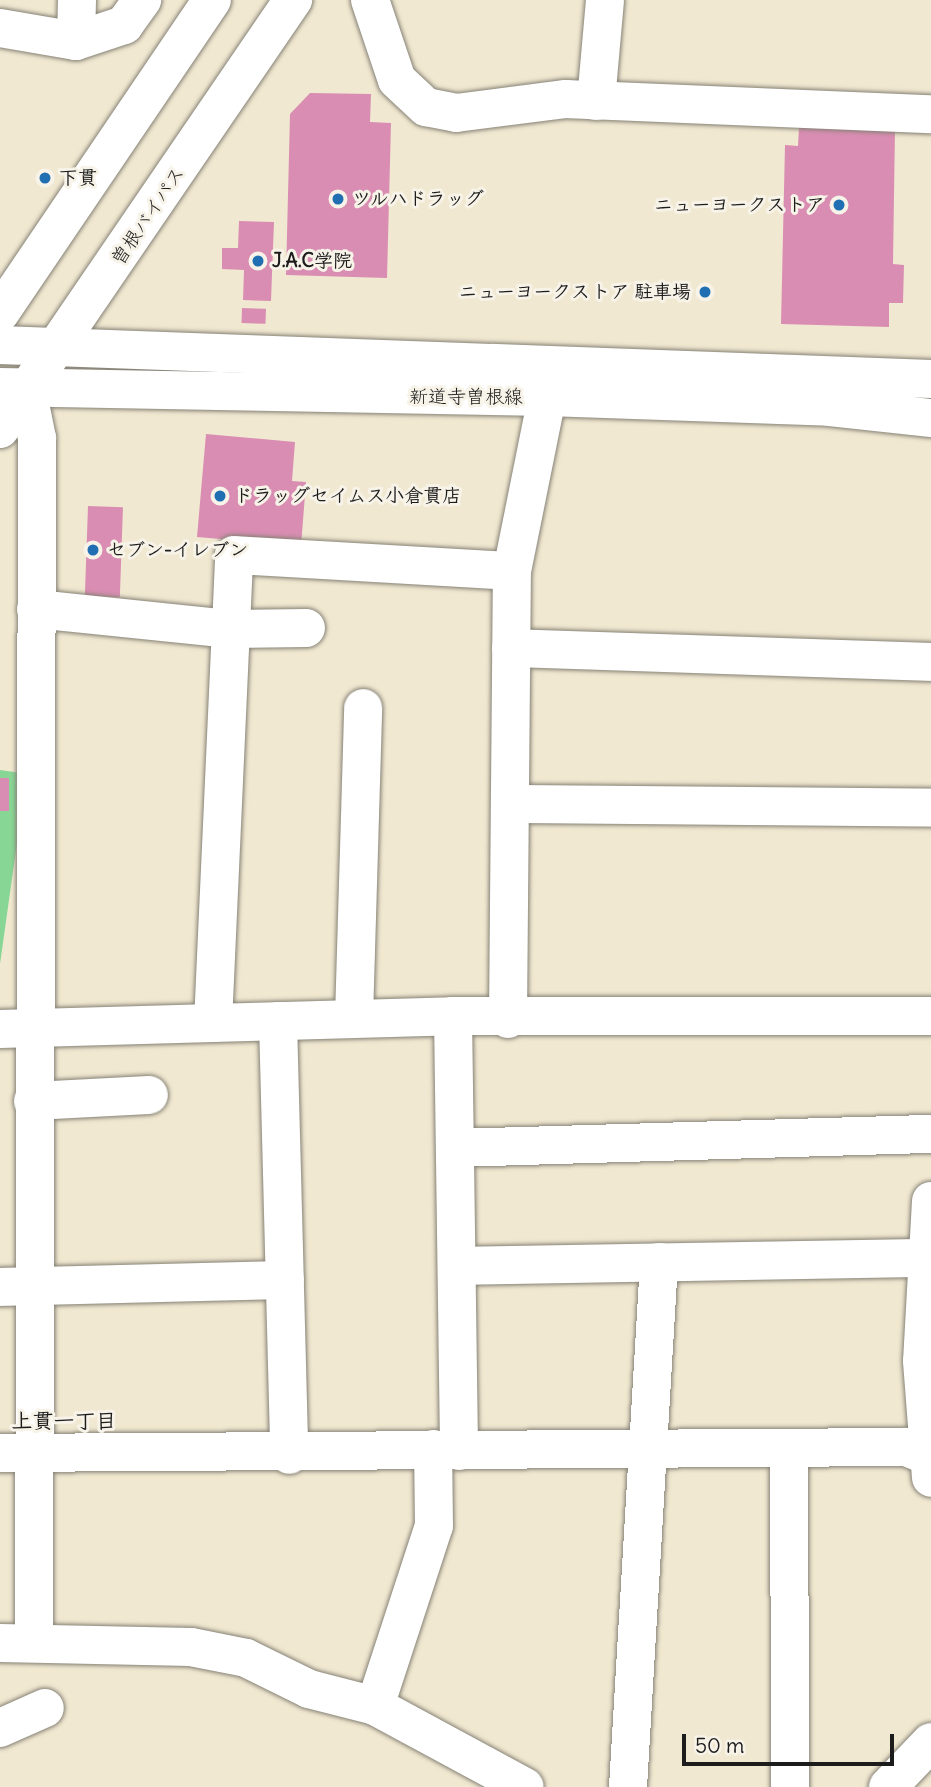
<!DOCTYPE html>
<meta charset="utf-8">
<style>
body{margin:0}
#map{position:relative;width:931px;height:1787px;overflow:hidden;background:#f1e8d1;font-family:Delius,"Klee One",sans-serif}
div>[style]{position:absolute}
.green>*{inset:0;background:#88d695;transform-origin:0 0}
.building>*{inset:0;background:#d98db2;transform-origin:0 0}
.roads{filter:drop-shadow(0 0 2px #868276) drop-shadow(0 0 2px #868276)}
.minor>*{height:38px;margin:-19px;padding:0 19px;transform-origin:19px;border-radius:19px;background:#fff}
.major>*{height:38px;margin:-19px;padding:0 19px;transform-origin:19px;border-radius:19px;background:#fff}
.highway>*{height:38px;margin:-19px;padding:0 19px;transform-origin:19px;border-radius:19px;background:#fff}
.dots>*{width:19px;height:19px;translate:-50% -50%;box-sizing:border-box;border:4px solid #f7f3e8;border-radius:50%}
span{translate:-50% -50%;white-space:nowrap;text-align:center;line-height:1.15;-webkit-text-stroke:6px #f7f3e8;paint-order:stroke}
.poi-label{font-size:19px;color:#1c1c1c;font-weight:700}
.left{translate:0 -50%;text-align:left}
.right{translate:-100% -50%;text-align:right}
.street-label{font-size:19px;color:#1c1c1c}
.neighbourhood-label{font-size:21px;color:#1c1c1c;font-weight:700}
.scale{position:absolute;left:682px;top:1734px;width:212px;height:32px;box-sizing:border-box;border:4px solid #1c1c1c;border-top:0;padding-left:9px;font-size:21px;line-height:24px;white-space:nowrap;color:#1c1c1c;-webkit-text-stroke:5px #f7f3e8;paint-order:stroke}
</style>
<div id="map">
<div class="green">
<div style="left:0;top:770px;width:27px;height:247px;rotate:8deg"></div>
</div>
<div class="building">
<div style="clip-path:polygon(310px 93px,371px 94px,370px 122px,391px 123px,387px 278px,286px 275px,290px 114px)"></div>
<div style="clip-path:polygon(799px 127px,895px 129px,893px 264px,904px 265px,903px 303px,889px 303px,889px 327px,781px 324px,785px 145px,798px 146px)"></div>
<div style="clip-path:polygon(239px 221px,274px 222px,271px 301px,243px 300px,244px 270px,222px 269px,222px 248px,238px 248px)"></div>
<div style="left:242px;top:308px;width:24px;height:15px;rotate:2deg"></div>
<div style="clip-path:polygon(206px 434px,295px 442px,292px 481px,306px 482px,301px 546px,197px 537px)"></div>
<div style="left:88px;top:506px;width:35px;height:90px;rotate:2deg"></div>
<div style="left:0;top:778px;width:9px;height:33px"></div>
</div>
<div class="roads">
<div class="minor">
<div style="left:77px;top:0;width:41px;rotate:91.4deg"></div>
<div style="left:76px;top:41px;width:51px;rotate:-18.4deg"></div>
<div style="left:124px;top:25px;width:31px;rotate:-54deg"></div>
<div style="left:370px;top:0;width:84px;rotate:71.4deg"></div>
<div style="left:397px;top:80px;width:40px;rotate:43deg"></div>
<div style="left:426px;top:107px;width:31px;rotate:11deg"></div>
<div style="left:456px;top:113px;width:111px;rotate:-7.3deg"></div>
<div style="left:566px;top:99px;width:365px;rotate:2.4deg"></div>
<div style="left:0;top:28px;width:77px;rotate:9.7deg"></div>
<div style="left:596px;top:101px;width:101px;rotate:-84.9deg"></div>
<div style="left:27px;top:389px;width:50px;rotate:78.5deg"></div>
<div style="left:37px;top:438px;width:1202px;rotate:90.14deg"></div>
<div style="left:36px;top:609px;width:196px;rotate:5.9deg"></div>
<div style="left:231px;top:629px;width:75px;rotate:-0.8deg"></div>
<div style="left:511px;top:648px;width:420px;rotate:1.9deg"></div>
<div style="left:510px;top:804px;width:421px;rotate:0.5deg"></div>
<div style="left:453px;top:1016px;width:435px;rotate:89.2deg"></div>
<div style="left:354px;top:1018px;width:310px;rotate:-88.3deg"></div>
<div style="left:508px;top:1019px;width:448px;rotate:-89.5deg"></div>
<div style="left:512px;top:571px;width:177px;rotate:-78.6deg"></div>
<div style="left:278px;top:1021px;width:434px;rotate:88.5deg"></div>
<div style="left:213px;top:1023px;width:468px;rotate:-87.4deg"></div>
<div style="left:234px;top:555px;width:278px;rotate:3.3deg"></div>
<div style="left:0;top:1029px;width:453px;rotate:-1.6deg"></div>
<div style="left:453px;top:1016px;width:478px"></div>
<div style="left:33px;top:1101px;width:116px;rotate:-3deg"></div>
<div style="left:455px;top:1148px;width:476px;rotate:-1.7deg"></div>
<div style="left:931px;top:1201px;width:160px;rotate:93.2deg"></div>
<div style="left:922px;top:1361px;width:117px;rotate:85.6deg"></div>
<div style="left:457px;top:1266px;width:474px;rotate:-1deg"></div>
<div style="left:0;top:1287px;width:285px;rotate:-1.4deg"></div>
<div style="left:789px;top:1450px;width:337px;rotate:89.8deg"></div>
<div style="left:0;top:1453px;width:906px;rotate:-0.38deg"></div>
<div style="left:906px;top:1447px;width:27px;rotate:22deg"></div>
<div style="left:0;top:1643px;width:191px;rotate:1.2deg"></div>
<div style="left:191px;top:1647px;width:56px;rotate:11.3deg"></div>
<div style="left:246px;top:1658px;width:70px;rotate:26.2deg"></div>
<div style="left:309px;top:1689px;width:68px;rotate:14.4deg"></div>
<div style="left:375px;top:1706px;width:170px;rotate:28.4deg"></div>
<div style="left:375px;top:1706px;width:189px;rotate:-71.9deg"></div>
<div style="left:434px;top:1526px;width:77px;rotate:-90.7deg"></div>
<div style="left:0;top:1728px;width:49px;rotate:-24deg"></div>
<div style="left:628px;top:1787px;width:526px;rotate:-86.62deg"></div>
<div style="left:888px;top:1787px;width:62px;rotate:-46.3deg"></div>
</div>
<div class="major">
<div style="left:0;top:345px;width:932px;rotate:2.09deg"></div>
<div style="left:0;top:387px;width:547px;rotate:1.05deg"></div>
<div style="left:547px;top:397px;width:283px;rotate:2deg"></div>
<div style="left:830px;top:407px;width:102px;rotate:6.2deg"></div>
</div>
<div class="highway">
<div style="left:0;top:313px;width:378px;rotate:-55.9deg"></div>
<div style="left:0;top:429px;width:520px;rotate:-55.67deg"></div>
</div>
</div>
<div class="dots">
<div style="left:45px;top:178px;background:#1f6fb2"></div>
<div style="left:338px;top:199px;background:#1f6fb2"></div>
<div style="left:839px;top:205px;background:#1f6fb2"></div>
<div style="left:258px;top:261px;background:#1f6fb2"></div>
<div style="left:705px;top:292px;background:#1f6fb2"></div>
<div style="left:220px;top:496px;background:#1f6fb2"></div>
<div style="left:93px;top:550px;background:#1f6fb2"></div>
</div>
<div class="poi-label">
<span class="left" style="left:59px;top:178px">下貫</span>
<span class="left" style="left:352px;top:199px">ツルハドラッグ</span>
<span class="right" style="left:825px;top:205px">ニューヨークストア</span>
<span class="left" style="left:272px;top:261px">J.A.C学院</span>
<span class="right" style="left:691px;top:292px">ニューヨークストア 駐車場</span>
<span class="left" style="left:234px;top:496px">ドラッグセイムス小倉貫店</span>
<span class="left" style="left:107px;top:550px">セブン-イレブン</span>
</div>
<div class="street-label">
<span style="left:148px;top:216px;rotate:-56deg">曽根バイパス</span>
<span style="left:466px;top:397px">新道寺曽根線</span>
</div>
<div class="neighbourhood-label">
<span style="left:64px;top:1421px">上貫一丁目</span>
</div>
<div class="scale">50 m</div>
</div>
